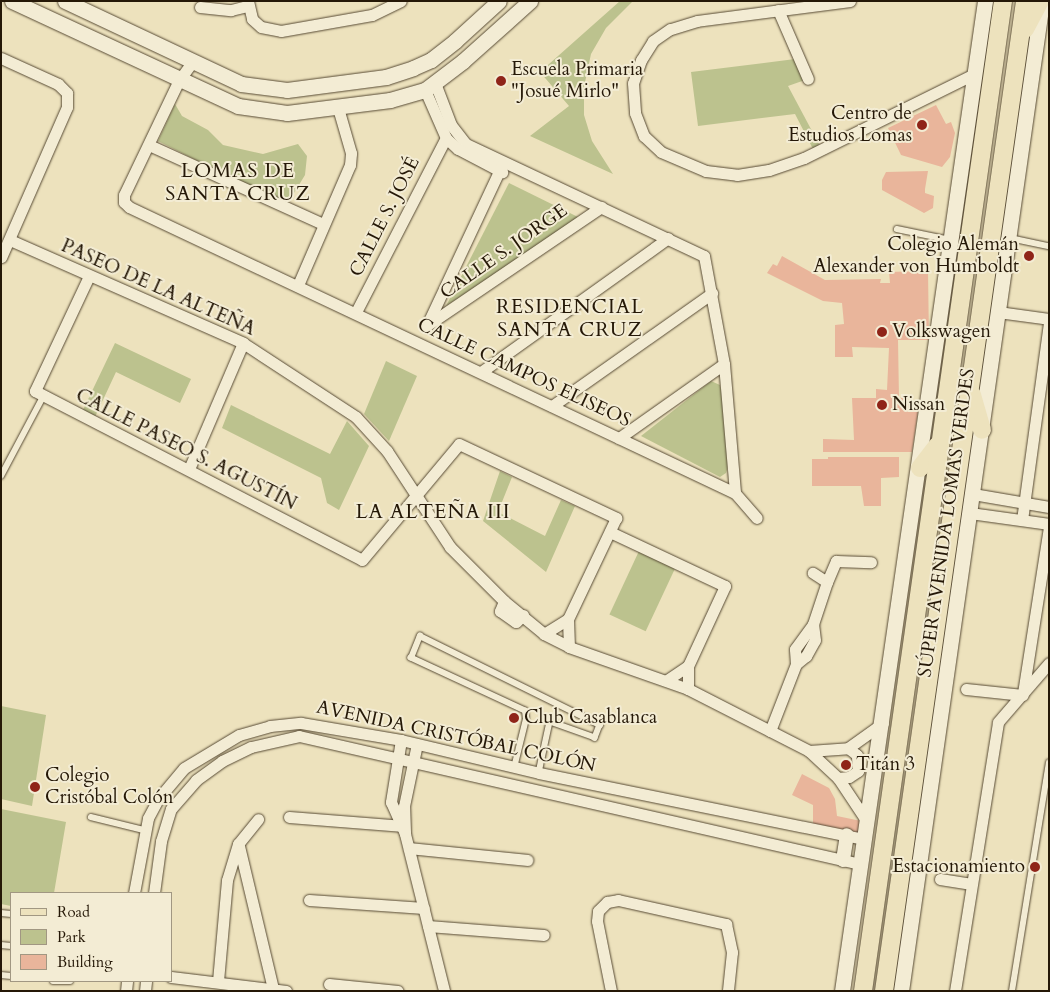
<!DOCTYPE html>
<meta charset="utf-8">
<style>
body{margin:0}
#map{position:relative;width:1050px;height:992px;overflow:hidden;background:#ede2bd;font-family:Cardo,serif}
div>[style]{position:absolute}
.green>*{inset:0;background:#bcc28e;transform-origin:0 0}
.building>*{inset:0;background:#e9b59b}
.roads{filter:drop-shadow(0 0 1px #574a34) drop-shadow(0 0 1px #574a34)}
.service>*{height:5.5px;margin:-2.75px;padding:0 2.75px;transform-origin:2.75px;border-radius:2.75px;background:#f3ecd4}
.minor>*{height:11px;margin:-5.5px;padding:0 5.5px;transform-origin:5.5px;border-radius:5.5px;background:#f3ecd4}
.tertiary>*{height:14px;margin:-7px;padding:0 7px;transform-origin:7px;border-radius:7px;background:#f3ecd4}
.secondary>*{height:15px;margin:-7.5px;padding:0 7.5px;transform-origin:7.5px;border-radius:7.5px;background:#f3ecd4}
.primary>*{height:18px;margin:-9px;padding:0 9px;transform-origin:9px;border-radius:9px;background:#ede2bd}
.dots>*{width:14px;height:14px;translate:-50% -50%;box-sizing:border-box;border:2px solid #f3ecd4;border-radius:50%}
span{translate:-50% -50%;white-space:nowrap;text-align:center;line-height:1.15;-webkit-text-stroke:4px #f3ecd4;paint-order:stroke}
.poi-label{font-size:19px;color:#251807}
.left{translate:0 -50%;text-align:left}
.right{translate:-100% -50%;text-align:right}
.street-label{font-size:19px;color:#251807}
.neighbourhood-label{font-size:20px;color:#251807;letter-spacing:1px}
.frame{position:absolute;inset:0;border:2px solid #251807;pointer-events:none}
.legend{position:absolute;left:10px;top:892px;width:162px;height:90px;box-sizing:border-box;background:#f3ecd4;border:1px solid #a19782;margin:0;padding:6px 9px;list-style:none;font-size:15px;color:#251807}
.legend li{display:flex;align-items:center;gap:10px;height:25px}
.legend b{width:25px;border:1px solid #a19782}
</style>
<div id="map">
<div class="green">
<div style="clip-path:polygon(620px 1px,633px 1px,606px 28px,591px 54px,584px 87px,584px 115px,592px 141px,613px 174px,530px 136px,569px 106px,540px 72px)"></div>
<div style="clip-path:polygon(795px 59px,805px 80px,788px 86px,820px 146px,813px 149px,795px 114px,698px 126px,691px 72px)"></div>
<div style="clip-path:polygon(175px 104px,182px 116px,208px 130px,223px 145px,263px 154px,298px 144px,307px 156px,305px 175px,291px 198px,283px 204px,158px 141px)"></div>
<div style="clip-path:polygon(509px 183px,580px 218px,446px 306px)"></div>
<div style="clip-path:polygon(115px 343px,191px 379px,180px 403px,116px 372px,95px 417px,83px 410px)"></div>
<div style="clip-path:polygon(386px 361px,417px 376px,389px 441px,364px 414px)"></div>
<div style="clip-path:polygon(711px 381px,720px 385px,725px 408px,728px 467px,726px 473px,720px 477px,641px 436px)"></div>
<div style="clip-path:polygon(231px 405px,330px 454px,347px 421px,369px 446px,339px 510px,327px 503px,321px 478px,222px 428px)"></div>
<div style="clip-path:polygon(500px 471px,512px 477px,498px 512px,545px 536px,561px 500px,575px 506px,546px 572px,483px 521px)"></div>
<div style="left:639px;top:551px;width:40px;height:70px;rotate:25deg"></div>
<div style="clip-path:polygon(1px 706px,46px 715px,32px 806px,1px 799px)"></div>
<div style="clip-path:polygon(1px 809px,66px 822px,54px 893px,11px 893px,11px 906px,1px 904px)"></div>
</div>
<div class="building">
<div style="clip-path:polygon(936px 105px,946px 124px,951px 122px,955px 133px,950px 157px,942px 167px,901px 155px,888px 128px)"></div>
<div style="clip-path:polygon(928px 171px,925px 189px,925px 193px,934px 196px,933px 208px,924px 213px,882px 190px,882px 180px,886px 172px)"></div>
<div style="clip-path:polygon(782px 256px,825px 280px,881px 279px,880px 283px,890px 283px,889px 272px,928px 271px,929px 340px,898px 340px,899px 398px,905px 397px,918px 412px,912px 452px,823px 452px,823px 439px,854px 440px,852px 398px,876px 398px,876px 389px,887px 390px,889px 348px,852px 347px,853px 357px,835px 357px,835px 325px,844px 324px,842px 303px,823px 301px,767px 273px,773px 264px,777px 266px)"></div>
<div style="clip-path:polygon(828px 457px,899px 457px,899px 477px,881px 478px,881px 506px,864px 506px,861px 486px,812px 486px,812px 459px,828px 459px)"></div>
<div style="clip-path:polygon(802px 774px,829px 788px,835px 799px,837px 816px,861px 821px,859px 835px,813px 825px,813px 805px,792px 795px)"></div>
</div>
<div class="roads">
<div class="service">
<div style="left:897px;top:229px;width:54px;rotate:11.7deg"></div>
<div style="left:1010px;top:238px;width:40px;rotate:12deg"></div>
<div style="left:1px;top:476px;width:89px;rotate:-62deg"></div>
<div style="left:514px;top:768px;width:50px;rotate:-76.2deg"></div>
<div style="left:526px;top:719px;width:8px;rotate:-97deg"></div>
<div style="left:525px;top:711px;width:126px;rotate:-155.1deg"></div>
<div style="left:411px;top:658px;width:24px;rotate:-68deg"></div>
<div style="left:420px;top:636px;width:201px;rotate:26.3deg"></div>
<div style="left:600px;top:725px;width:14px;rotate:111deg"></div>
<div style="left:595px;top:738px;width:48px;rotate:-160.4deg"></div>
<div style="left:550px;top:722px;width:52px;rotate:102.2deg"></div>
<div style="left:91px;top:817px;width:55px;rotate:13.8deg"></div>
<div style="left:1px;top:913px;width:10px;rotate:6deg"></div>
<div style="left:1px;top:945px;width:10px;rotate:6deg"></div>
<div style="left:1px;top:975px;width:10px;rotate:6deg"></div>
<div style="left:53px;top:981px;width:17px"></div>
<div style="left:1012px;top:991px;width:231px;rotate:-80.8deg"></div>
</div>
<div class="minor">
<div style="left:248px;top:1px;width:18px;rotate:77deg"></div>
<div style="left:252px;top:19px;width:12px;rotate:42deg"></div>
<div style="left:261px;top:27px;width:20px;rotate:11deg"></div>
<div style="left:281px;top:31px;width:92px;rotate:-10deg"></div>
<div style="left:372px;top:15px;width:32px;rotate:-26deg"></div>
<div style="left:850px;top:1px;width:154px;rotate:172.6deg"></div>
<div style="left:697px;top:21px;width:28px;rotate:163deg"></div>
<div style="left:670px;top:29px;width:21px;rotate:145deg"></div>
<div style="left:653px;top:41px;width:22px;rotate:122deg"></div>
<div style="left:641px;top:60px;width:24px;rotate:109deg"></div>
<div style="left:633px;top:83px;width:30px;rotate:86deg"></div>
<div style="left:635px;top:113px;width:25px;rotate:69deg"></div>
<div style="left:644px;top:136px;width:23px;rotate:43deg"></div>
<div style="left:661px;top:152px;width:49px;rotate:22.9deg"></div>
<div style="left:706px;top:171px;width:31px;rotate:7deg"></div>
<div style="left:737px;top:175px;width:32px;rotate:-9deg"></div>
<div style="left:769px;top:170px;width:37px;rotate:-19deg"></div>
<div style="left:804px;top:158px;width:190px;rotate:-26.3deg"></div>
<div style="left:200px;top:7px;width:31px;rotate:6deg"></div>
<div style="left:231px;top:10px;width:16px;rotate:-14deg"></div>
<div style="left:778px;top:10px;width:75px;rotate:66.5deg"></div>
<div style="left:1px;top:58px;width:63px;rotate:24.5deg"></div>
<div style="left:58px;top:84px;width:13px;rotate:45deg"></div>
<div style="left:67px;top:93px;width:14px;rotate:90deg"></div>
<div style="left:67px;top:107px;width:164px;rotate:113.7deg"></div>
<div style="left:193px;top:61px;width:24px;rotate:126deg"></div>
<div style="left:179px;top:80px;width:127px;rotate:115.6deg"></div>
<div style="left:124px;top:195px;width:7px;rotate:90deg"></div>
<div style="left:124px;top:202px;width:7px;rotate:45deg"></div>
<div style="left:129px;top:207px;width:670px;rotate:25.26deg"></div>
<div style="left:735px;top:493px;width:33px;rotate:49deg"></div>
<div style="left:435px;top:83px;width:45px;rotate:69.1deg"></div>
<div style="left:451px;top:125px;width:24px;rotate:52deg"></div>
<div style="left:466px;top:144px;width:263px;rotate:25.2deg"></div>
<div style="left:704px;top:256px;width:110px;rotate:79.5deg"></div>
<div style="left:724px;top:364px;width:129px;rotate:85.1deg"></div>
<div style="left:425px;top:90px;width:52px;rotate:66.4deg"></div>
<div style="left:446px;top:138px;width:16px;rotate:43deg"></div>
<div style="left:458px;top:149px;width:50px;rotate:27.6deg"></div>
<div style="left:149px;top:145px;width:191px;rotate:24.4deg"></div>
<div style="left:10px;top:240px;width:255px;rotate:23.8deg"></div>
<div style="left:243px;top:343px;width:135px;rotate:33.2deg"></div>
<div style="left:356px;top:417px;width:46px;rotate:47.6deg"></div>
<div style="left:387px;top:451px;width:115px;rotate:56.7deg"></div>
<div style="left:450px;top:547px;width:76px;rotate:45deg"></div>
<div style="left:504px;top:601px;width:52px;rotate:39.5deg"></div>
<div style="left:544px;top:634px;width:28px;rotate:27deg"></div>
<div style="left:569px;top:647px;width:126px;rotate:19.4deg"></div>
<div style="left:688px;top:689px;width:136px;rotate:27.1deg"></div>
<div style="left:809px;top:751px;width:40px;rotate:43deg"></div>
<div style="left:838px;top:778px;width:50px;rotate:56.3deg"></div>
<div style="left:89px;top:276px;width:127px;rotate:115.2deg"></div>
<div style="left:35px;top:391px;width:368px;rotate:27.3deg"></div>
<div style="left:362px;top:560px;width:151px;rotate:-50.1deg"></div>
<div style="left:459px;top:444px;width:174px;rotate:25.2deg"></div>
<div style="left:616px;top:518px;width:112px;rotate:115.4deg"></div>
<div style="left:568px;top:619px;width:28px;rotate:88deg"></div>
<div style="left:298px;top:285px;width:131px;rotate:-66.6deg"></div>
<div style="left:350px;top:165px;width:12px;rotate:-85deg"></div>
<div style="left:351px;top:153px;width:47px;rotate:-106.1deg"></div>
<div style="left:356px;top:312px;width:196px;rotate:-62.7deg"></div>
<div style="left:998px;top:312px;width:51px;rotate:7.8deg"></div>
<div style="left:427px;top:325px;width:177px;rotate:-64.9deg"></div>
<div style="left:426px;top:326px;width:212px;rotate:-34.2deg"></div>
<div style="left:481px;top:372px;width:230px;rotate:-35.6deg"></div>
<div style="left:552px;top:406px;width:196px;rotate:-35.2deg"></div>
<div style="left:619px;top:438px;width:128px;rotate:-35.2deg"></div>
<div style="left:189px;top:469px;width:137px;rotate:-66.8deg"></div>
<div style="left:973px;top:494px;width:77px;rotate:9.7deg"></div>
<div style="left:970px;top:513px;width:80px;rotate:7.9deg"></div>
<div style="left:1022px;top:520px;width:199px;rotate:-82.2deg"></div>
<div style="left:610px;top:532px;width:127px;rotate:25.2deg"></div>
<div style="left:725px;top:586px;width:88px;rotate:114.8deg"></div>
<div style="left:688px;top:666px;width:23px;rotate:90deg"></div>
<div style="left:827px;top:582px;width:23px;rotate:-67deg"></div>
<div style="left:836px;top:561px;width:35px;rotate:2deg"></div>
<div style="left:504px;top:601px;width:11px;rotate:112deg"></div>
<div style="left:500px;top:611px;width:19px;rotate:35deg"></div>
<div style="left:516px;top:622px;width:10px;rotate:-45deg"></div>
<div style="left:544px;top:634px;width:28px;rotate:-32deg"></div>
<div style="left:796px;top:664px;width:13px;rotate:-39deg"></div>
<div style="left:806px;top:656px;width:18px;rotate:-61deg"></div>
<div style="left:815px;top:640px;width:16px;rotate:-97deg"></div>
<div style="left:813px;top:624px;width:44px;rotate:-71.6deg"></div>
<div style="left:827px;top:582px;width:17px;rotate:-147deg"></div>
<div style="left:667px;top:680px;width:25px;rotate:-34deg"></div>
<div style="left:966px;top:689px;width:57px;rotate:6deg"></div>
<div style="left:1023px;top:693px;width:168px;rotate:-81.1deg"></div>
<div style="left:770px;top:731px;width:72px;rotate:-68.8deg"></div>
<div style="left:796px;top:664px;width:15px;rotate:-94deg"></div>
<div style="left:795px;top:649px;width:31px;rotate:-54deg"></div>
<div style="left:401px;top:740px;width:63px;rotate:99.2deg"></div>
<div style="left:391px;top:802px;width:35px;rotate:66deg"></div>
<div style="left:405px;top:834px;width:162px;rotate:76deg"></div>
<div style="left:809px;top:751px;width:39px;rotate:-4deg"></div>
<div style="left:848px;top:748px;width:43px;rotate:-35.5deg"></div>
<div style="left:838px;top:778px;width:11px;rotate:-5deg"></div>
<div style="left:849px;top:777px;width:11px;rotate:-34deg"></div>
<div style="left:858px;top:771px;width:16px;rotate:-94deg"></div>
<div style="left:857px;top:755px;width:11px;rotate:-142deg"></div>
<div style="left:289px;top:817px;width:115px;rotate:4.5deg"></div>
<div style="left:405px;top:832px;width:26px;rotate:-92deg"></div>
<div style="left:404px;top:806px;width:63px;rotate:-78.2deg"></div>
<div style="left:239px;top:846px;width:147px;rotate:76.6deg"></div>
<div style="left:409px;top:848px;width:119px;rotate:5.8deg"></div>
<div style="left:940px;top:879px;width:32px;rotate:9deg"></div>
<div style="left:134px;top:893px;width:76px;rotate:-79.4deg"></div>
<div style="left:148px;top:818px;width:21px;rotate:-62deg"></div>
<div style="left:158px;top:799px;width:40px;rotate:-50deg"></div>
<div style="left:184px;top:768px;width:64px;rotate:-31deg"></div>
<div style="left:239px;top:735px;width:32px;rotate:-16deg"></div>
<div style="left:270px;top:726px;width:31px;rotate:-6deg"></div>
<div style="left:301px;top:723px;width:101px;rotate:9.6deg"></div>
<div style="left:401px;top:740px;width:142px;rotate:13.4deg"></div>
<div style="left:539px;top:773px;width:332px;rotate:11.5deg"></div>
<div style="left:154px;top:893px;width:52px;rotate:-82.3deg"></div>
<div style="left:161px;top:841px;width:34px;rotate:-73deg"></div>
<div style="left:171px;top:809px;width:38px;rotate:-49deg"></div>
<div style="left:196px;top:780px;width:32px;rotate:-36deg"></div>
<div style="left:222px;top:761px;width:32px;rotate:-26deg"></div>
<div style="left:251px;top:747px;width:49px;rotate:-12.9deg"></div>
<div style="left:299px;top:736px;width:575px;rotate:12.85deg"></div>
<div style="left:309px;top:900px;width:115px;rotate:4deg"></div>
<div style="left:428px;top:926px;width:116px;rotate:4.4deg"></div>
<div style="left:171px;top:977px;width:116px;rotate:6.9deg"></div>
<div style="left:218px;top:981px;width:101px;rotate:-84.9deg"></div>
<div style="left:227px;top:880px;width:38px;rotate:-73deg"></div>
<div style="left:238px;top:844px;width:32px;rotate:-51deg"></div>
<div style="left:329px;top:984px;width:69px;rotate:5.8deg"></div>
<div style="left:126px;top:991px;width:10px;rotate:-84deg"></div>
<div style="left:145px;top:991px;width:10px;rotate:-84deg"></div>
<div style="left:611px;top:991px;width:71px;rotate:-101.3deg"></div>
<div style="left:597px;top:921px;width:10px;rotate:-84deg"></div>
<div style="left:598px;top:911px;width:13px;rotate:-45deg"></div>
<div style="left:607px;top:902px;width:11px;rotate:-10deg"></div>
<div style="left:618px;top:900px;width:111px;rotate:12.5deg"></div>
<div style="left:726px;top:924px;width:29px;rotate:78deg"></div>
<div style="left:732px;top:952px;width:39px;rotate:96deg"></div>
<div style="left:955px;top:991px;width:272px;rotate:-80.9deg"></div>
<div style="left:998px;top:722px;width:78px;rotate:-49.2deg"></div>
</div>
<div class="tertiary">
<div style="left:843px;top:860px;width:25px;rotate:-81deg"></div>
</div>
<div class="secondary">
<div style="left:12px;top:1px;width:249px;rotate:24.9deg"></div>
<div style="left:238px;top:106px;width:49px;rotate:8.1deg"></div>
<div style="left:287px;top:113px;width:104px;rotate:-7.2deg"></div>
<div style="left:390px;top:100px;width:36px;rotate:-16deg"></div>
<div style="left:425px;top:90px;width:48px;rotate:-37.3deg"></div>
<div style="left:463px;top:61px;width:90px;rotate:-41.8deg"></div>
<div style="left:65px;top:1px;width:195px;rotate:25.2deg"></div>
<div style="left:241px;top:84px;width:46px;rotate:7.4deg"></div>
<div style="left:287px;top:90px;width:100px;rotate:-7.5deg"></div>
<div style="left:386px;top:77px;width:28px;rotate:-18deg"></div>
<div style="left:413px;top:68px;width:20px;rotate:-24deg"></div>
<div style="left:431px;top:60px;width:31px;rotate:-38deg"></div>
<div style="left:455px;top:41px;width:59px;rotate:-42.3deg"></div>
<div style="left:842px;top:991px;width:1000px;rotate:-81.78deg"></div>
<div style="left:901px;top:991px;width:999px;rotate:-81.89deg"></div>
</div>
<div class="primary">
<div style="left:1025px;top:29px;width:32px;rotate:-62deg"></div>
<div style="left:972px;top:395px;width:36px;rotate:74deg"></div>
<div style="left:920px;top:468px;width:29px;rotate:-52deg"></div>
<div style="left:863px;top:991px;width:1000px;rotate:-81.95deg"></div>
<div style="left:884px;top:991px;width:1000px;rotate:-81.89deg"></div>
</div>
</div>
<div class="dots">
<div style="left:501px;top:81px;background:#8f2418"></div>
<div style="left:922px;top:125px;background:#8f2418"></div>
<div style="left:1029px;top:256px;background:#8f2418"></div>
<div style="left:882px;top:332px;background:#8f2418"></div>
<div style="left:882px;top:405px;background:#8f2418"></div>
<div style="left:514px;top:718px;background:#8f2418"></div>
<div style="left:846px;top:765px;background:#8f2418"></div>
<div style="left:35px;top:787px;background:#8f2418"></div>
<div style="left:1035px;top:867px;background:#8f2418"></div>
</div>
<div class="poi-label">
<span class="left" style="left:511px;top:81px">Escuela Primaria<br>"Josué Mirlo"</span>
<span class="right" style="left:912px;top:125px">Centro de<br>Estudios Lomas</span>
<span class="right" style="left:1019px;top:256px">Colegio Alemán<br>Alexander von Humboldt</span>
<span class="left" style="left:892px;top:332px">Volkswagen</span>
<span class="left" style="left:892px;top:405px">Nissan</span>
<span class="left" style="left:524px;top:718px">Club Casablanca</span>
<span class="left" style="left:856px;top:765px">Titán 3</span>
<span class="left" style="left:45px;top:787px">Colegio<br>Cristóbal Colón</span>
<span class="right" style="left:1025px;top:867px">Estacionamiento</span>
</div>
<div class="street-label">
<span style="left:385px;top:217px;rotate:-63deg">CALLE S. JOSÉ</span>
<span style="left:504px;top:252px;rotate:-35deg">CALLE S. JORGE</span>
<span style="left:158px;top:288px;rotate:24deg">PASEO DE LA ALTEÑA</span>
<span style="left:524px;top:373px;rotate:25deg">CALLE CAMPOS ELISEOS</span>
<span style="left:186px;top:450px;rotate:27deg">CALLE PASEO S. AGUSTÍN</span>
<span style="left:947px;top:523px;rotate:-82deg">SÚPER AVENIDA LOMAS VERDES</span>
<span style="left:456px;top:737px;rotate:12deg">AVENIDA CRISTÓBAL COLÓN</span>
</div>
<div class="neighbourhood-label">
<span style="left:238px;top:182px">LOMAS DE<br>SANTA CRUZ</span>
<span style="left:570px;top:318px">RESIDENCIAL<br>SANTA CRUZ</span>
<span style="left:433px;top:511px">LA ALTEÑA III</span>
</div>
<div class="frame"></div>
<ul class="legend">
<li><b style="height:6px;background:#ede2bd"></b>Road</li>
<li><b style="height:14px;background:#bcc28e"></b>Park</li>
<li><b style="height:14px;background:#e9b59b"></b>Building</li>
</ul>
</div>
